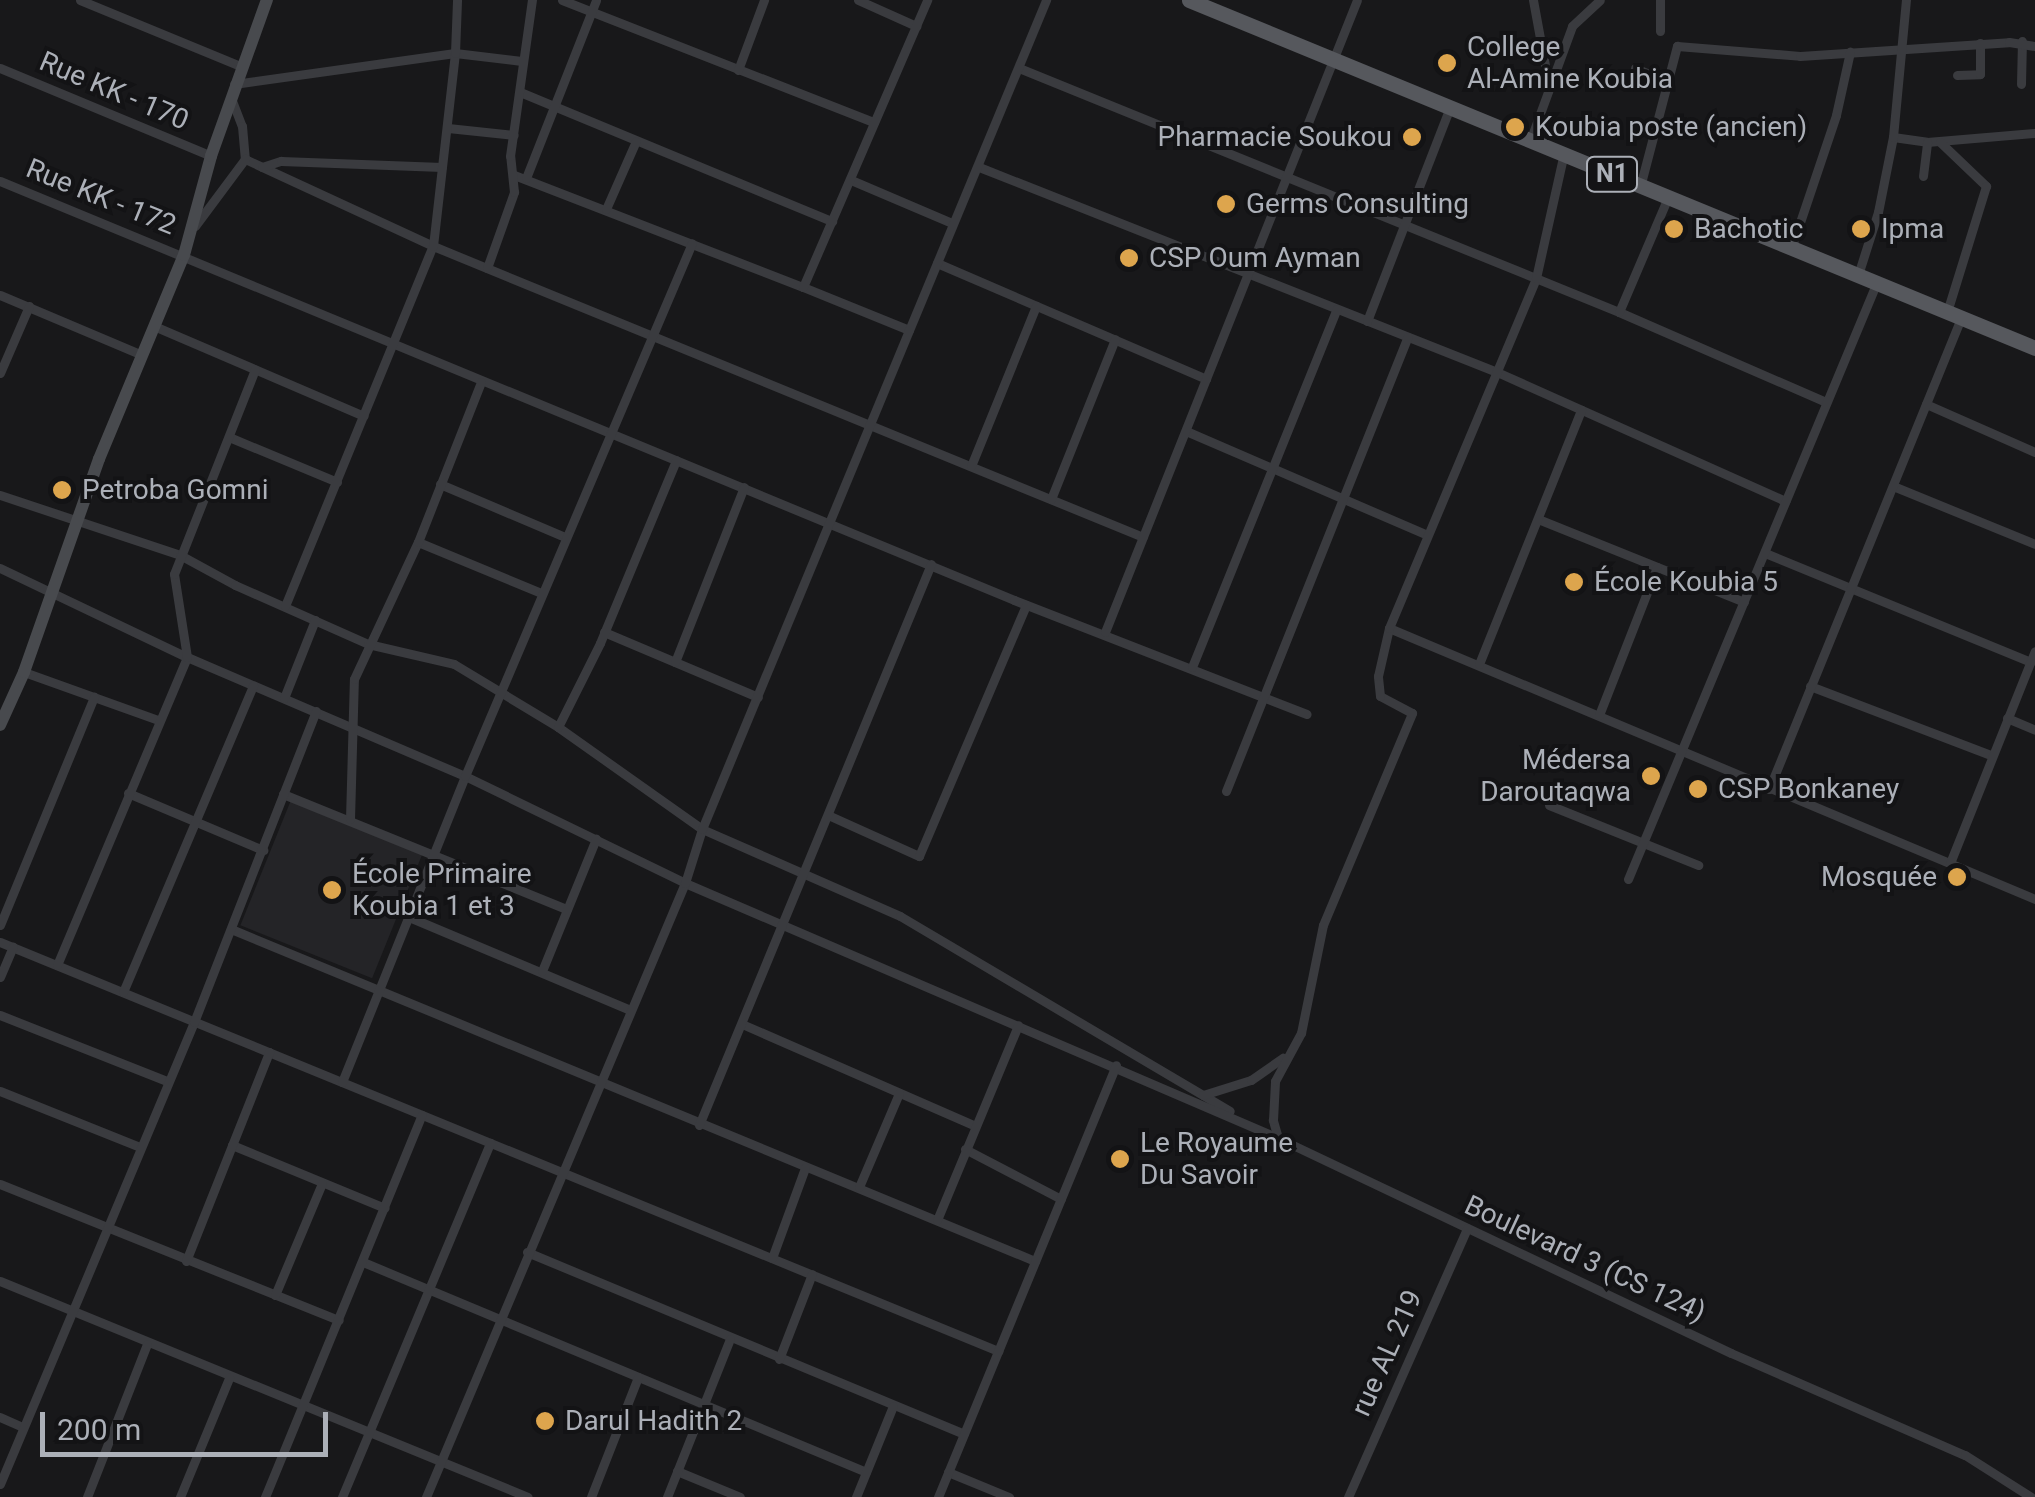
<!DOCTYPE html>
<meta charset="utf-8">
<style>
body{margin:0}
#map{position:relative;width:2035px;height:1497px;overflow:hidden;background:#18181a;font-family:Roboto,sans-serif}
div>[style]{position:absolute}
.built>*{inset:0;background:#242427;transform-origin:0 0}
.street>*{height:9px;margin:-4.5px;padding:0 4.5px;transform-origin:4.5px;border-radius:4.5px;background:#3a3b3f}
.secondary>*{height:12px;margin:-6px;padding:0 6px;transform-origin:6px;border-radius:6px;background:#484a4e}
.primary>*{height:15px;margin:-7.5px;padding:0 7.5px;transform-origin:7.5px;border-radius:7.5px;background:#56585d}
.dots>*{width:28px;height:28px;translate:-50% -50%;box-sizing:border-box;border:5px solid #131315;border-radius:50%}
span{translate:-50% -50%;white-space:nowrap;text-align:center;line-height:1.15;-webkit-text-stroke:8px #131315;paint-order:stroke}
.shield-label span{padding:2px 8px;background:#131315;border:2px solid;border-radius:8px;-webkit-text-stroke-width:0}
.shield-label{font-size:25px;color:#acb0b8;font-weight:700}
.poi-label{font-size:28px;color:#acb0b8}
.left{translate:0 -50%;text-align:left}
.right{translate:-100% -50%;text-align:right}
.street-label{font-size:28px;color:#acb0b8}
.scale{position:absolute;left:40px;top:1412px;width:288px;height:45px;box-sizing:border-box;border:5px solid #acb0b8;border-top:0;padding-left:12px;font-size:30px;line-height:35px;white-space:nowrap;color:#acb0b8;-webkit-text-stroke:8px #131315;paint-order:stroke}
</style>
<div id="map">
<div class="built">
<div style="left:291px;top:800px;width:142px;height:135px;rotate:22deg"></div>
</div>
<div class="street">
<div style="left:80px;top:0;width:173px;rotate:22.4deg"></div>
<div style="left:562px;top:0;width:335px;rotate:21.4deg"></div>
<div style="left:858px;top:0;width:64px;rotate:24.1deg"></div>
<div style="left:1533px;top:0;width:83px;rotate:79.6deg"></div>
<div style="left:1660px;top:31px;width:31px;rotate:-90deg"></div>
<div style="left:0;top:68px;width:229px;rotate:22.6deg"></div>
<div style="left:1019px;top:68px;width:648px;rotate:22.13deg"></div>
<div style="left:1619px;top:312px;width:226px;rotate:23.5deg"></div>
<div style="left:1635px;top:68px;width:34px;rotate:23deg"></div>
<div style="left:738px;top:70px;width:75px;rotate:-69.6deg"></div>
<div style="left:1957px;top:75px;width:23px;rotate:-2deg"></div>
<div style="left:1980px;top:74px;width:31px;rotate:-90deg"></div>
<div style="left:234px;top:84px;width:223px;rotate:-8deg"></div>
<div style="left:455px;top:53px;width:67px;rotate:6.8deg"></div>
<div style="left:2021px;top:84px;width:43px;rotate:-88.7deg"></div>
<div style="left:520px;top:92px;width:338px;rotate:22.5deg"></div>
<div style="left:231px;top:98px;width:30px;rotate:69deg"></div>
<div style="left:242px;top:126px;width:33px;rotate:85deg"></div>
<div style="left:245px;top:159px;width:207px;rotate:24.8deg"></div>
<div style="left:433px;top:246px;width:767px;rotate:22.29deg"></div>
<div style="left:448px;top:128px;width:66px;rotate:6.1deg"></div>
<div style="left:1893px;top:137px;width:34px;rotate:8deg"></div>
<div style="left:1927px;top:142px;width:108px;rotate:-4.8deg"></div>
<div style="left:1530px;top:141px;width:122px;rotate:-69.9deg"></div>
<div style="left:1572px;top:26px;width:38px;rotate:-43deg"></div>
<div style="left:1940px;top:142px;width:64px;rotate:43.7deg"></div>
<div style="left:1986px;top:186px;width:132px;rotate:107.2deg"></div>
<div style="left:262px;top:167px;width:20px;rotate:-18deg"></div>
<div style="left:281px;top:161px;width:161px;rotate:2.1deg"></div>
<div style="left:979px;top:167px;width:557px;rotate:21.59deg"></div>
<div style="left:1497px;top:372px;width:316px;rotate:24.1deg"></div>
<div style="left:514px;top:175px;width:310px;rotate:21.2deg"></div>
<div style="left:1923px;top:176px;width:34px;rotate:-83deg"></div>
<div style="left:526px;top:178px;width:191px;rotate:-68.5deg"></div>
<div style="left:851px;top:180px;width:110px;rotate:23.1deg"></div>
<div style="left:0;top:181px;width:1097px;rotate:22.45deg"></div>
<div style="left:1014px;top:600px;width:314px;rotate:21.3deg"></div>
<div style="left:1641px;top:183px;width:142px;rotate:-75.3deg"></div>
<div style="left:1677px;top:46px;width:123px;rotate:4.6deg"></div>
<div style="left:1800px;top:56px;width:209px;rotate:-3.8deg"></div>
<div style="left:2009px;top:42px;width:26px;rotate:9deg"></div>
<div style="left:606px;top:209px;width:74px;rotate:-66.2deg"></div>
<div style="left:195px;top:226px;width:84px;rotate:-53.3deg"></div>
<div style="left:1792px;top:246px;width:138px;rotate:-71.4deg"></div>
<div style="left:1836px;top:115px;width:65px;rotate:-77.5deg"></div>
<div style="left:937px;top:263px;width:293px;rotate:23.3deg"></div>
<div style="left:487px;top:268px;width:81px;rotate:-70.4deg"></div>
<div style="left:514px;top:192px;width:36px;rotate:-96deg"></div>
<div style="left:510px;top:156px;width:158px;rotate:-82deg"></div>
<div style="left:1858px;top:275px;width:66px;rotate:-72.4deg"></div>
<div style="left:1878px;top:212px;width:76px;rotate:-78.7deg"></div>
<div style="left:1893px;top:137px;width:138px;rotate:-84.6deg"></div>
<div style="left:0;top:295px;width:154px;rotate:22.9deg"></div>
<div style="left:1619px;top:312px;width:127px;rotate:-66.9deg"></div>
<div style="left:1367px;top:321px;width:226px;rotate:-68.8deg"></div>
<div style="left:154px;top:326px;width:228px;rotate:23.2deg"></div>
<div style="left:909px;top:330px;width:114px;rotate:-157.9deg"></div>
<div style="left:803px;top:287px;width:313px;rotate:-66.6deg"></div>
<div style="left:0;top:373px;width:73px;rotate:-66.6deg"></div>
<div style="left:1926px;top:404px;width:119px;rotate:23.8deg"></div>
<div style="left:1186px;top:431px;width:262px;rotate:23.3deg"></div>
<div style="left:229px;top:437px;width:117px;rotate:22.6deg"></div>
<div style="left:971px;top:466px;width:173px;rotate:-67.9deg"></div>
<div style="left:440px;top:484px;width:136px;rotate:23deg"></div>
<div style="left:1893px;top:486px;width:153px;rotate:22.2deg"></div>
<div style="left:0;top:495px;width:190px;rotate:18.4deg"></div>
<div style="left:180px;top:555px;width:63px;rotate:28.6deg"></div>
<div style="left:235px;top:585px;width:145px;rotate:23.9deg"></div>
<div style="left:368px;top:644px;width:88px;rotate:13.1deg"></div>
<div style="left:454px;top:664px;width:122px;rotate:31.2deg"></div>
<div style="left:558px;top:727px;width:176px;rotate:35.3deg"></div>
<div style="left:702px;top:829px;width:216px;rotate:23.7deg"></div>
<div style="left:900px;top:916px;width:383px;rotate:30.6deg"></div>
<div style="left:1051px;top:499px;width:172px;rotate:-68.2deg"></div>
<div style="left:1538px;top:519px;width:222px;rotate:21.9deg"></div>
<div style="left:418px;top:542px;width:133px;rotate:22.5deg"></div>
<div style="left:1765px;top:553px;width:287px;rotate:22.3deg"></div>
<div style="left:0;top:568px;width:207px;rotate:25.5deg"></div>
<div style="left:187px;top:657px;width:302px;rotate:23.2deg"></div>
<div style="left:465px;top:776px;width:245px;rotate:25.9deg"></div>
<div style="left:685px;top:883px;width:646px;rotate:23.27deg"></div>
<div style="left:1278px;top:1138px;width:501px;rotate:25.39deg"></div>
<div style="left:1731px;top:1353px;width:255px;rotate:23.6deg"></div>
<div style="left:1965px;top:1455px;width:78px;rotate:32.5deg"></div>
<div style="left:285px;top:606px;width:389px;rotate:-67.7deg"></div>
<div style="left:433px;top:246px;width:194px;rotate:-83.5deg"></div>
<div style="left:455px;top:53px;width:53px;rotate:-87.8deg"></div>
<div style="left:1389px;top:628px;width:701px;rotate:22.76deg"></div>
<div style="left:604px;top:632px;width:167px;rotate:22.9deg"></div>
<div style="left:1105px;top:632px;width:680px;rotate:-68.26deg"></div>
<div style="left:675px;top:662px;width:188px;rotate:-68.5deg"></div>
<div style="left:1479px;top:664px;width:274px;rotate:-68.1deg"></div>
<div style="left:1192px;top:667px;width:386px;rotate:-68deg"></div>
<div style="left:24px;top:672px;width:142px;rotate:19.7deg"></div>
<div style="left:1810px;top:686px;width:194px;rotate:20.9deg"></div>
<div style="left:284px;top:698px;width:84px;rotate:-68.3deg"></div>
<div style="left:1599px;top:715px;width:159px;rotate:-68.6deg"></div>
<div style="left:2007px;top:718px;width:30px;rotate:23deg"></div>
<div style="left:558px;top:727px;width:94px;rotate:-63.4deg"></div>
<div style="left:600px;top:643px;width:198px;rotate:-67.4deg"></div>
<div style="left:1769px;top:789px;width:509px;rotate:-67.82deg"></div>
<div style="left:1226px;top:791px;width:489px;rotate:-68.2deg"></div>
<div style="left:128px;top:793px;width:147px;rotate:22.9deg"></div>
<div style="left:283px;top:794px;width:305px;rotate:22.1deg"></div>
<div style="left:1549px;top:805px;width:161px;rotate:21.9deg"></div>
<div style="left:828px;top:815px;width:100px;rotate:24.3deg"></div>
<div style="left:919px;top:856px;width:273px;rotate:-66.9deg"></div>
<div style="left:350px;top:819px;width:140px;rotate:-88.4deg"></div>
<div style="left:354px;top:679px;width:151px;rotate:-65deg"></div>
<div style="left:418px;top:542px;width:172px;rotate:-68.5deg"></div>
<div style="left:1950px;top:863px;width:228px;rotate:-68.2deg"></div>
<div style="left:1628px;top:879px;width:645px;rotate:-67.37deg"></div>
<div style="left:409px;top:917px;width:240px;rotate:22.8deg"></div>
<div style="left:0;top:925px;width:247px;rotate:-67.6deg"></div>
<div style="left:231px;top:929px;width:870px;rotate:22.44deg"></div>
<div style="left:0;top:942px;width:1079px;rotate:22.28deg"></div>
<div style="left:57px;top:965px;width:334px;rotate:-67.1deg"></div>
<div style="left:187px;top:657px;width:84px;rotate:-98.9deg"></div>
<div style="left:174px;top:574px;width:220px;rotate:-68.4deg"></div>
<div style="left:542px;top:971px;width:143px;rotate:-67.8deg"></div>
<div style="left:0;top:977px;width:33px;rotate:-67deg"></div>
<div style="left:123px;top:992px;width:333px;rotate:-67deg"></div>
<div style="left:0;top:1015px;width:180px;rotate:21.6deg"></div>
<div style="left:742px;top:1024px;width:254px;rotate:23.6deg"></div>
<div style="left:342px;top:1082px;width:330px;rotate:-68.1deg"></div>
<div style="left:465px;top:776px;width:579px;rotate:-66.93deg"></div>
<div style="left:0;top:1091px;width:151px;rotate:21.8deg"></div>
<div style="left:1203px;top:1095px;width:50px;rotate:-17.4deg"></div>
<div style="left:1251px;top:1080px;width:39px;rotate:-35deg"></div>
<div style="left:699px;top:1125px;width:607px;rotate:-67.53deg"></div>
<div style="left:1278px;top:1138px;width:19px;rotate:-106deg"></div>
<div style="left:1273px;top:1120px;width:39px;rotate:-87deg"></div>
<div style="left:1275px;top:1081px;width:55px;rotate:-61.6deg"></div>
<div style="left:1301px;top:1033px;width:110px;rotate:-78.5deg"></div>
<div style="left:1323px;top:925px;width:230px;rotate:-67.2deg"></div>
<div style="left:1412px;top:713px;width:36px;rotate:-152deg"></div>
<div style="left:1380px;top:696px;width:20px;rotate:-96deg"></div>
<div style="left:1378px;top:676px;width:49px;rotate:-77.1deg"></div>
<div style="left:1389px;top:628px;width:380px;rotate:-67.2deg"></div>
<div style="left:1536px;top:278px;width:124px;rotate:-77.4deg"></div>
<div style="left:232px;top:1145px;width:165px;rotate:22.4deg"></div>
<div style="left:965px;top:1149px;width:108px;rotate:27.5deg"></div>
<div style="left:0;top:1184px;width:365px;rotate:21.9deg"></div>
<div style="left:859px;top:1187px;width:102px;rotate:-66.9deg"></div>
<div style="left:937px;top:1220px;width:211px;rotate:-67.4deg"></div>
<div style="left:527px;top:1252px;width:473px;rotate:22.6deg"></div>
<div style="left:772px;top:1258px;width:96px;rotate:-69.9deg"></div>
<div style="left:186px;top:1261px;width:225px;rotate:-68.3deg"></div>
<div style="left:363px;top:1262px;width:545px;rotate:22.66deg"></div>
<div style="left:0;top:1281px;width:570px;rotate:22.25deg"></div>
<div style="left:275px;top:1295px;width:121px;rotate:-67.2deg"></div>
<div style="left:779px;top:1359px;width:91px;rotate:-68.8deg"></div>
<div style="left:0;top:1417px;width:24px;rotate:24deg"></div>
<div style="left:677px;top:1471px;width:68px;rotate:22.4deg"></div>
<div style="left:948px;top:1472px;width:66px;rotate:22.3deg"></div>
<div style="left:0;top:1484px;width:501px;rotate:-67.22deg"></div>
<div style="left:194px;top:1022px;width:334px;rotate:-68.6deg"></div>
<div style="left:87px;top:1497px;width:164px;rotate:-68.6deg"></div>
<div style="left:180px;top:1497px;width:129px;rotate:-67.6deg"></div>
<div style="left:265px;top:1497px;width:413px;rotate:-67.7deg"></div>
<div style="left:342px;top:1497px;width:384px;rotate:-67.3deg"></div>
<div style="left:426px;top:1497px;width:666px;rotate:-67.13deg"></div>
<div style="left:685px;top:883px;width:57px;rotate:-72.5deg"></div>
<div style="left:702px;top:829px;width:898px;rotate:-67.46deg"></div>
<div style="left:591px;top:1497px;width:129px;rotate:-68.6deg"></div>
<div style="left:667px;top:1497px;width:170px;rotate:-68.3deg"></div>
<div style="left:856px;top:1497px;width:98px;rotate:-67.9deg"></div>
<div style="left:938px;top:1497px;width:467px;rotate:-67.6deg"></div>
<div style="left:1348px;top:1497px;width:294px;rotate:-66.1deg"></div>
</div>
<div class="secondary">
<div style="left:0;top:725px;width:58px;rotate:-65.6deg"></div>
<div style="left:24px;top:672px;width:226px;rotate:-70.6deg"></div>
<div style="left:99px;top:459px;width:221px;rotate:-67.4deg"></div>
<div style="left:184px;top:255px;width:103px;rotate:-74.7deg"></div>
<div style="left:211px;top:156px;width:166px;rotate:-70.3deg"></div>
</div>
<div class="primary">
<div style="left:1189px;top:0;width:915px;rotate:22.36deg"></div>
</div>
<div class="dots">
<div style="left:1447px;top:63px;background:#dda54d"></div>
<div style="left:1515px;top:127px;background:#dda54d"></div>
<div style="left:1412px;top:137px;background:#dda54d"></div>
<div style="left:1226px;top:204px;background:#dda54d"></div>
<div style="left:1674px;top:229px;background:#dda54d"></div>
<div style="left:1861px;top:229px;background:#dda54d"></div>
<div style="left:1129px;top:258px;background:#dda54d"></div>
<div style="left:62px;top:490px;background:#dda54d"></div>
<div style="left:1574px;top:582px;background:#dda54d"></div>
<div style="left:1651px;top:776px;background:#dda54d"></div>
<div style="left:1698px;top:789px;background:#dda54d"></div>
<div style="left:1957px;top:877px;background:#dda54d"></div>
<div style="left:332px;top:890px;background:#dda54d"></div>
<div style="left:1120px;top:1159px;background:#dda54d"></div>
<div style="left:545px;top:1421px;background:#dda54d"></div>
</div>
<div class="shield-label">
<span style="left:1612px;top:174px">N1</span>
</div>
<div class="poi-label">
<span class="left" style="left:1467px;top:63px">College<br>Al-Amine Koubia</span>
<span class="left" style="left:1535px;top:127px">Koubia poste (ancien)</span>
<span class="right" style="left:1392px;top:137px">Pharmacie Soukou</span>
<span class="left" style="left:1246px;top:204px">Germs Consulting</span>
<span class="left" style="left:1694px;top:229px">Bachotic</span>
<span class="left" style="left:1881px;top:229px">Ipma</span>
<span class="left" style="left:1149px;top:258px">CSP Oum Ayman</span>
<span class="left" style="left:82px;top:490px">Petroba Gomni</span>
<span class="left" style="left:1594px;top:582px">École Koubia 5</span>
<span class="right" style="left:1631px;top:776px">Médersa<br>Daroutaqwa</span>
<span class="left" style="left:1718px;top:789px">CSP Bonkaney</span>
<span class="left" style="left:352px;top:890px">École Primaire<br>Koubia 1 et 3</span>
<span class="right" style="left:1937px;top:877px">Mosquée</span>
<span class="left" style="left:1140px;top:1159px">Le Royaume<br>Du Savoir</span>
<span class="left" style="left:565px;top:1421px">Darul Hadith 2</span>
</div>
<div class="street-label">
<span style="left:114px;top:91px;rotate:23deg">Rue KK - 170</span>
<span style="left:101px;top:197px;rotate:22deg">Rue KK - 172</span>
<span style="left:1585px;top:1259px;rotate:25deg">Boulevard 3 (CS 124)</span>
<span style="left:1387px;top:1353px;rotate:-66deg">rue AL 219</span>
</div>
<div class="scale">200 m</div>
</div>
